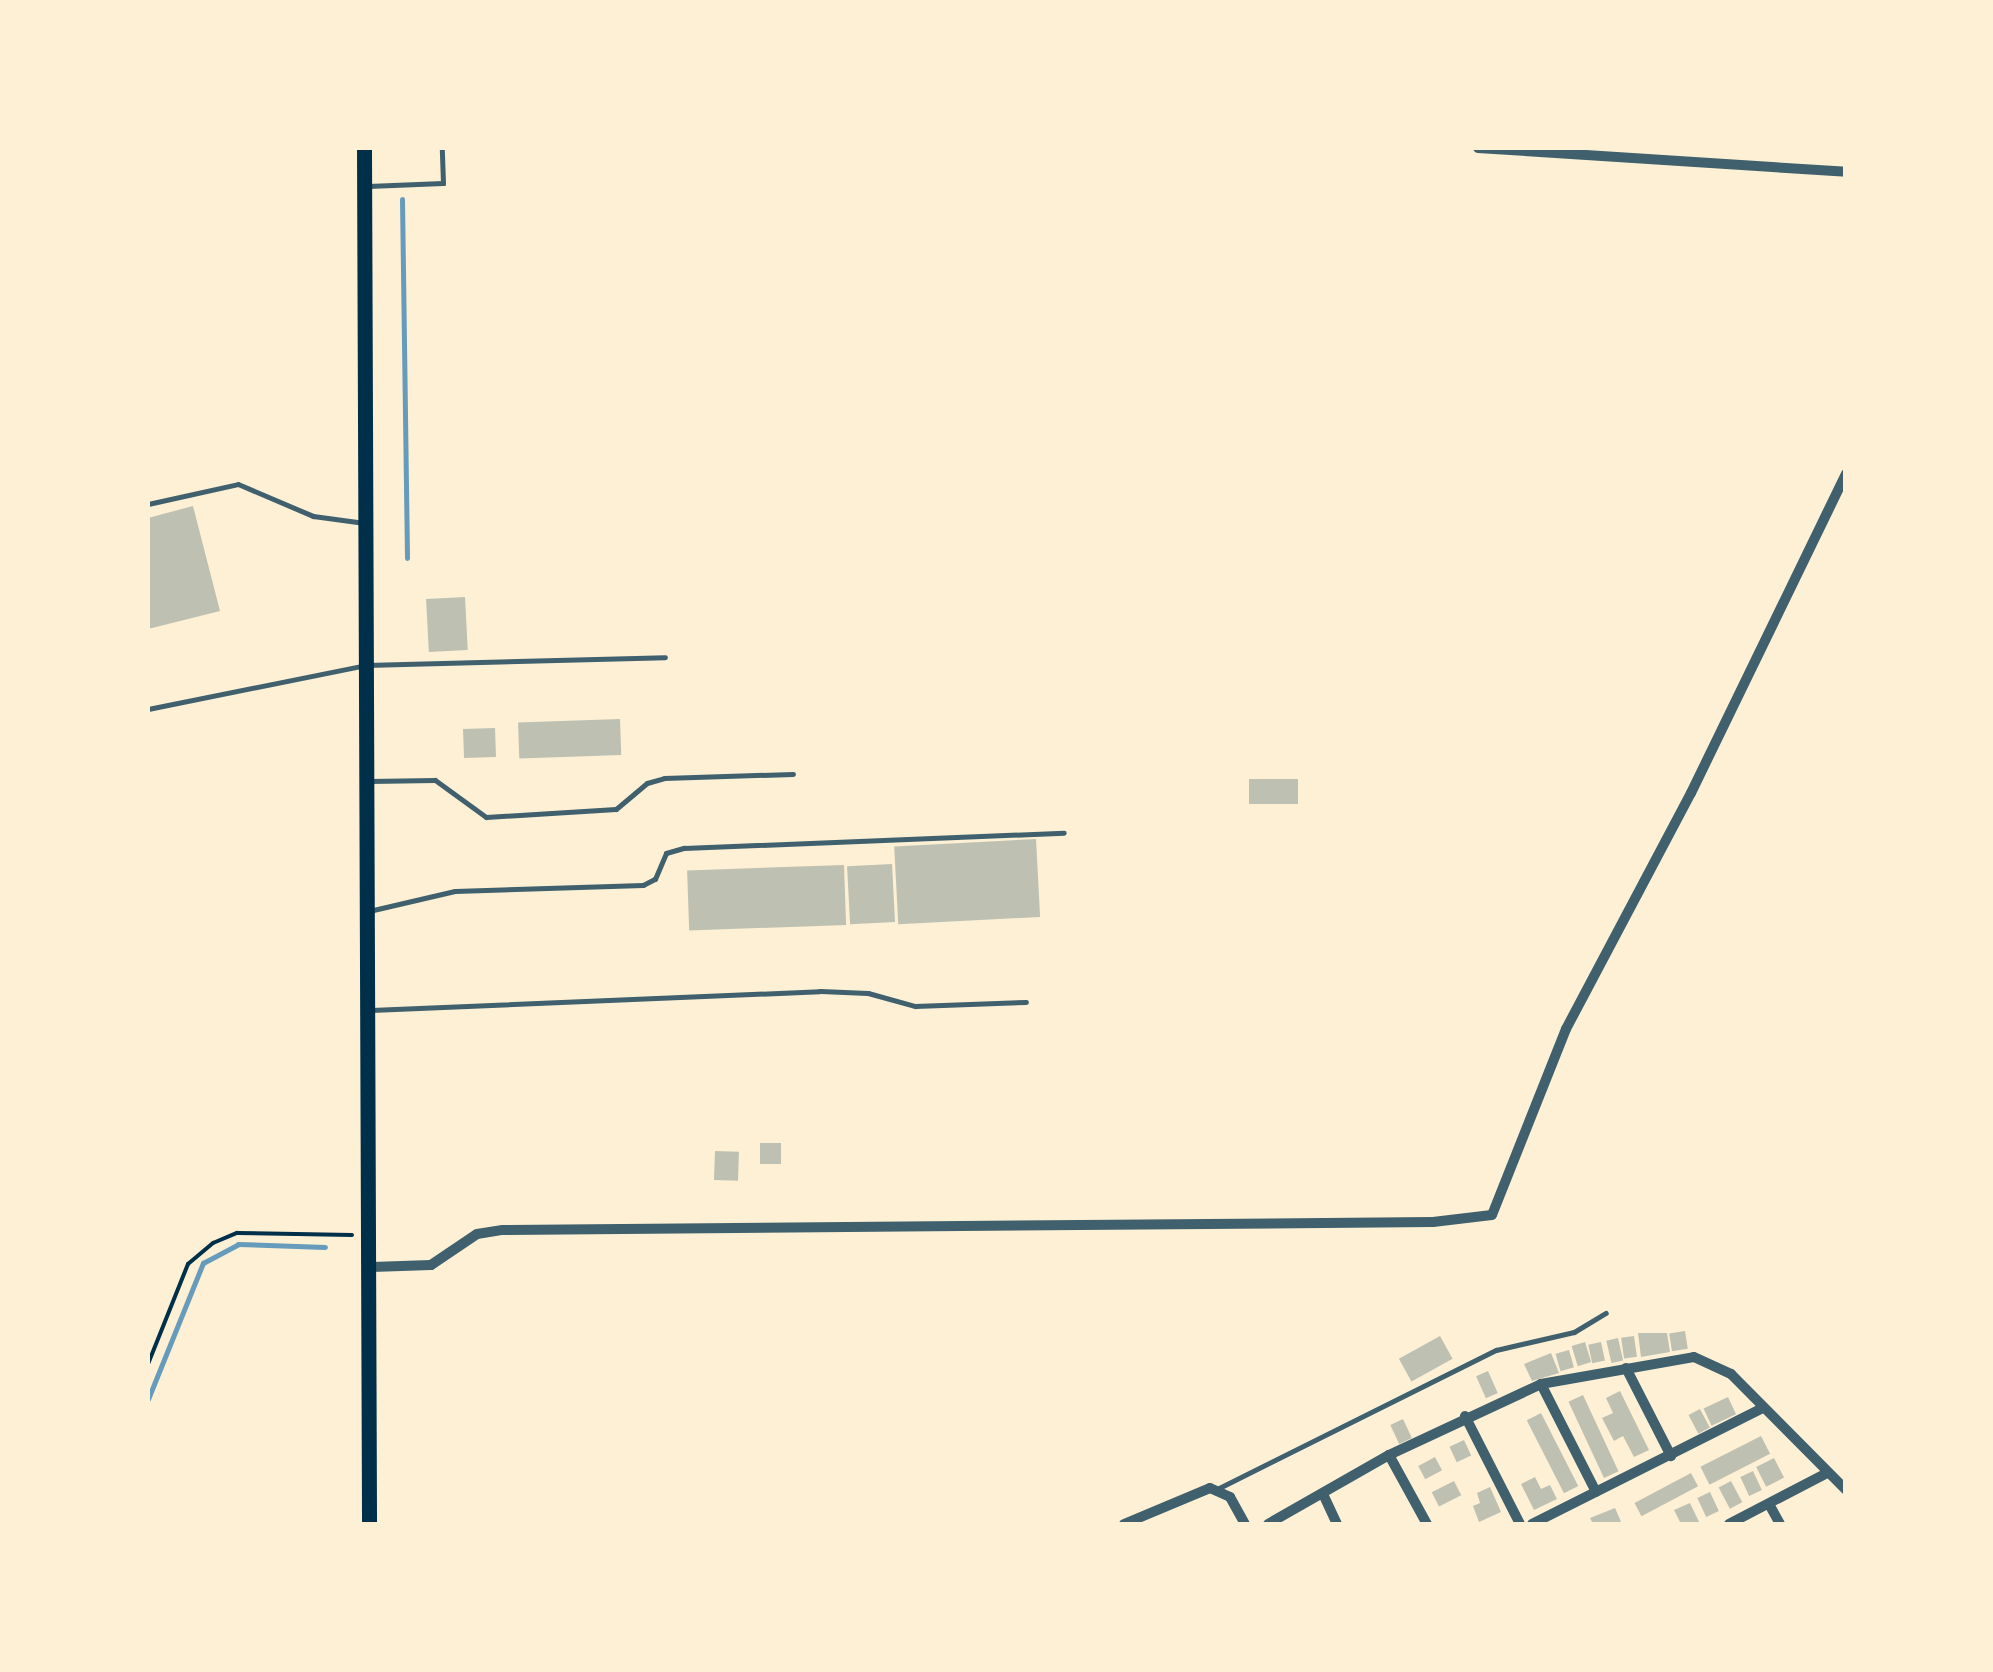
<!DOCTYPE html>
<style>
body{margin:0}
#map{position:relative;width:1993px;height:1672px;overflow:hidden;background:#fdf0d5;font-family:"Source Sans 3",sans-serif}
div>[style]{position:absolute}
.stream>*{height:5px;margin:-2.5px;padding:0 2.5px;transform-origin:2.5px;border-radius:2.5px;background:#669bbc}
.building>*{inset:0;background:#bec0b2;transform-origin:0 0}
.path>*{height:4px;margin:-2px;padding:0 2px;transform-origin:2px;border-radius:2px;background:#003049}
.service>*{height:5px;margin:-2.5px;padding:0 2.5px;transform-origin:2.5px;border-radius:2.5px;background:#3f606c}
.minor>*{height:10px;margin:-5px;padding:0 5px;transform-origin:5px;border-radius:5px;background:#3f606c}
.primary>*{height:15px;margin:-7.5px;padding:0 7.5px;transform-origin:7.5px;border-radius:7.5px;background:#003049}
span{translate:-50% -50%;white-space:nowrap;text-align:center;line-height:1.15;-webkit-text-stroke:9px #fdf0d5;paint-order:stroke}
.frame{position:absolute;inset:0;border:150px solid #fdf0d5;pointer-events:none}
</style>
<div id="map">
<div class="stream">
<div style="left:402px;top:199px;width:359px;rotate:89.2deg"></div>
<div style="left:148px;top:1399px;width:147px;rotate:-68deg"></div>
<div style="left:203px;top:1263px;width:40px;rotate:-28deg"></div>
<div style="left:238px;top:1244px;width:87px;rotate:2deg"></div>
</div>
<div class="building">
<div style="clip-path:polygon(193px 506px,220px 611px,148px 629px,148px 518px)"></div>
<div style="left:465px;top:597px;width:53px;height:39px;rotate:87deg"></div>
<div style="left:620px;top:719px;width:36px;height:102px;rotate:88deg"></div>
<div style="left:495px;top:728px;width:29px;height:32px;rotate:88deg"></div>
<div style="left:1298px;top:779px;width:25px;height:49px;rotate:90deg"></div>
<div style="left:1036px;top:839px;width:78px;height:142px;rotate:87deg"></div>
<div style="left:892px;top:864px;width:58px;height:45px;rotate:87deg"></div>
<div style="left:844px;top:865px;width:60px;height:157px;rotate:88deg"></div>
<div style="left:760px;top:1143px;width:21px;height:21px"></div>
<div style="left:715px;top:1151px;width:24px;height:29px;rotate:2deg"></div>
<div style="left:1685px;top:1331px;width:18px;height:16px;rotate:81deg"></div>
<div style="clip-path:polygon(1638px 1333px,1667px 1333px,1670px 1352px,1641px 1357px)"></div>
<div style="left:1440px;top:1336px;width:26px;height:47px;rotate:61deg"></div>
<div style="left:1634px;top:1336px;width:21px;height:13px;rotate:82deg"></div>
<div style="left:1618px;top:1338px;width:23px;height:12px;rotate:77deg"></div>
<div style="left:1585px;top:1342px;width:21px;height:14px;rotate:73deg"></div>
<div style="left:1601px;top:1342px;width:19px;height:13px;rotate:78deg"></div>
<div style="left:1569px;top:1350px;width:18px;height:14px;rotate:74deg"></div>
<div style="clip-path:polygon(1551px 1353px,1559px 1373px,1532px 1381px,1524px 1364px)"></div>
<div style="left:1488px;top:1371px;width:24px;height:13px;rotate:66deg"></div>
<div style="clip-path:polygon(1620px 1391px,1649px 1450px,1634px 1457px,1623px 1436px,1614px 1441px,1602px 1418px,1613px 1413px,1606px 1398px)"></div>
<div style="left:1583px;top:1395px;width:84px;height:16px;rotate:65deg"></div>
<div style="left:1728px;top:1397px;width:19px;height:27px;rotate:65deg"></div>
<div style="left:1700px;top:1409px;width:21px;height:13px;rotate:62deg"></div>
<div style="left:1541px;top:1413px;width:82px;height:16px;rotate:63deg"></div>
<div style="left:1403px;top:1419px;width:21px;height:14px;rotate:65deg"></div>
<div style="left:1761px;top:1436px;width:20px;height:68px;rotate:63deg"></div>
<div style="left:1464px;top:1440px;width:17px;height:16px;rotate:65deg"></div>
<div style="left:1435px;top:1457px;width:15px;height:19px;rotate:62deg"></div>
<div style="left:1774px;top:1458px;width:22px;height:20px;rotate:63deg"></div>
<div style="left:1753px;top:1471px;width:21px;height:14px;rotate:65deg"></div>
<div style="left:1691px;top:1473px;width:15px;height:64px;rotate:62deg"></div>
<div style="clip-path:polygon(1535px 1477px,1541px 1489px,1550px 1485px,1557px 1499px,1534px 1510px,1521px 1484px)"></div>
<div style="left:1454px;top:1481px;width:16px;height:25px;rotate:63deg"></div>
<div style="left:1731px;top:1481px;width:24px;height:14px;rotate:62deg"></div>
<div style="clip-path:polygon(1490px 1487px,1501px 1512px,1479px 1522px,1473px 1506px,1480px 1503px,1477px 1493px)"></div>
<div style="left:1710px;top:1492px;width:21px;height:14px;rotate:65deg"></div>
<div style="clip-path:polygon(1690px 1503px,1700px 1524px,1681px 1524px,1674px 1510px)"></div>
<div style="clip-path:polygon(1615px 1508px,1622px 1524px,1593px 1524px,1590px 1518px)"></div>
</div>
<div class="path">
<div style="left:148px;top:1364px;width:108px;rotate:-68.2deg"></div>
<div style="left:188px;top:1264px;width:33px;rotate:-40deg"></div>
<div style="left:213px;top:1243px;width:26px;rotate:-23deg"></div>
<div style="left:237px;top:1233px;width:115px;rotate:1deg"></div>
</div>
<div class="service">
<div style="left:368px;top:186px;width:75px;rotate:-2.3deg"></div>
<div style="left:443px;top:183px;width:35px;rotate:-92deg"></div>
<div style="left:148px;top:504px;width:92px;rotate:-12.5deg"></div>
<div style="left:238px;top:484px;width:82px;rotate:23.1deg"></div>
<div style="left:313px;top:516px;width:52px;rotate:7.7deg"></div>
<div style="left:148px;top:709px;width:222px;rotate:-11.4deg"></div>
<div style="left:366px;top:665px;width:299px;rotate:-1.5deg"></div>
<div style="left:369px;top:781px;width:66px;rotate:-0.9deg"></div>
<div style="left:435px;top:780px;width:63px;rotate:36deg"></div>
<div style="left:486px;top:817px;width:130px;rotate:-3.5deg"></div>
<div style="left:616px;top:809px;width:40px;rotate:-40deg"></div>
<div style="left:647px;top:783px;width:18px;rotate:-16deg"></div>
<div style="left:664px;top:778px;width:129px;rotate:-1.8deg"></div>
<div style="left:369px;top:911px;width:88px;rotate:-13.1deg"></div>
<div style="left:455px;top:891px;width:188px;rotate:-1.8deg"></div>
<div style="left:643px;top:885px;width:13px;rotate:-27deg"></div>
<div style="left:655px;top:879px;width:28px;rotate:-67deg"></div>
<div style="left:666px;top:853px;width:19px;rotate:-16deg"></div>
<div style="left:684px;top:848px;width:380px;rotate:-2.3deg"></div>
<div style="left:371px;top:1010px;width:449px;rotate:-2.4deg"></div>
<div style="left:820px;top:991px;width:48px;rotate:2.4deg"></div>
<div style="left:868px;top:993px;width:49px;rotate:15.5deg"></div>
<div style="left:915px;top:1006px;width:111px;rotate:-2.1deg"></div>
<div style="left:1217px;top:1489px;width:312px;rotate:-26.5deg"></div>
<div style="left:1496px;top:1350px;width:80px;rotate:-13deg"></div>
<div style="left:1574px;top:1332px;width:37px;rotate:-31deg"></div>
</div>
<div class="minor">
<div style="left:1478px;top:148px;width:369px;rotate:3.7deg"></div>
<div style="left:372px;top:1267px;width:59px;rotate:-1.9deg"></div>
<div style="left:431px;top:1265px;width:55px;rotate:-34deg"></div>
<div style="left:477px;top:1234px;width:26px;rotate:-9deg"></div>
<div style="left:503px;top:1230px;width:930px;rotate:-0.49deg"></div>
<div style="left:1433px;top:1222px;width:59px;rotate:-6.8deg"></div>
<div style="left:1492px;top:1215px;width:200px;rotate:-68.3deg"></div>
<div style="left:1566px;top:1029px;width:267px;rotate:-62.1deg"></div>
<div style="left:1691px;top:793px;width:355px;rotate:-64.1deg"></div>
<div style="left:1626px;top:1368px;width:99px;rotate:62.9deg"></div>
<div style="left:1541px;top:1384px;width:121px;rotate:63deg"></div>
<div style="left:1465px;top:1416px;width:121px;rotate:63deg"></div>
<div style="left:1389px;top:1455px;width:79px;rotate:61.2deg"></div>
<div style="left:1323px;top:1494px;width:33px;rotate:65deg"></div>
<div style="left:1769px;top:1504px;width:23px;rotate:61deg"></div>
<div style="left:1124px;top:1524px;width:93px;rotate:-22.7deg"></div>
<div style="left:1210px;top:1488px;width:22px;rotate:24deg"></div>
<div style="left:1230px;top:1497px;width:31px;rotate:61deg"></div>
<div style="left:1268px;top:1524px;width:139px;rotate:-29.7deg"></div>
<div style="left:1389px;top:1455px;width:168px;rotate:-25deg"></div>
<div style="left:1541px;top:1384px;width:155px;rotate:-10deg"></div>
<div style="left:1694px;top:1357px;width:41px;rotate:24.7deg"></div>
<div style="left:1731px;top:1374px;width:163px;rotate:45.2deg"></div>
<div style="left:1532px;top:1524px;width:256px;rotate:-26.7deg"></div>
<div style="left:1729px;top:1524px;width:110px;rotate:-27.5deg"></div>
</div>
<div class="primary">
<div style="left:364px;top:148px;width:1376px;rotate:89.79deg"></div>
</div>
<div class="frame"></div>
</div>
